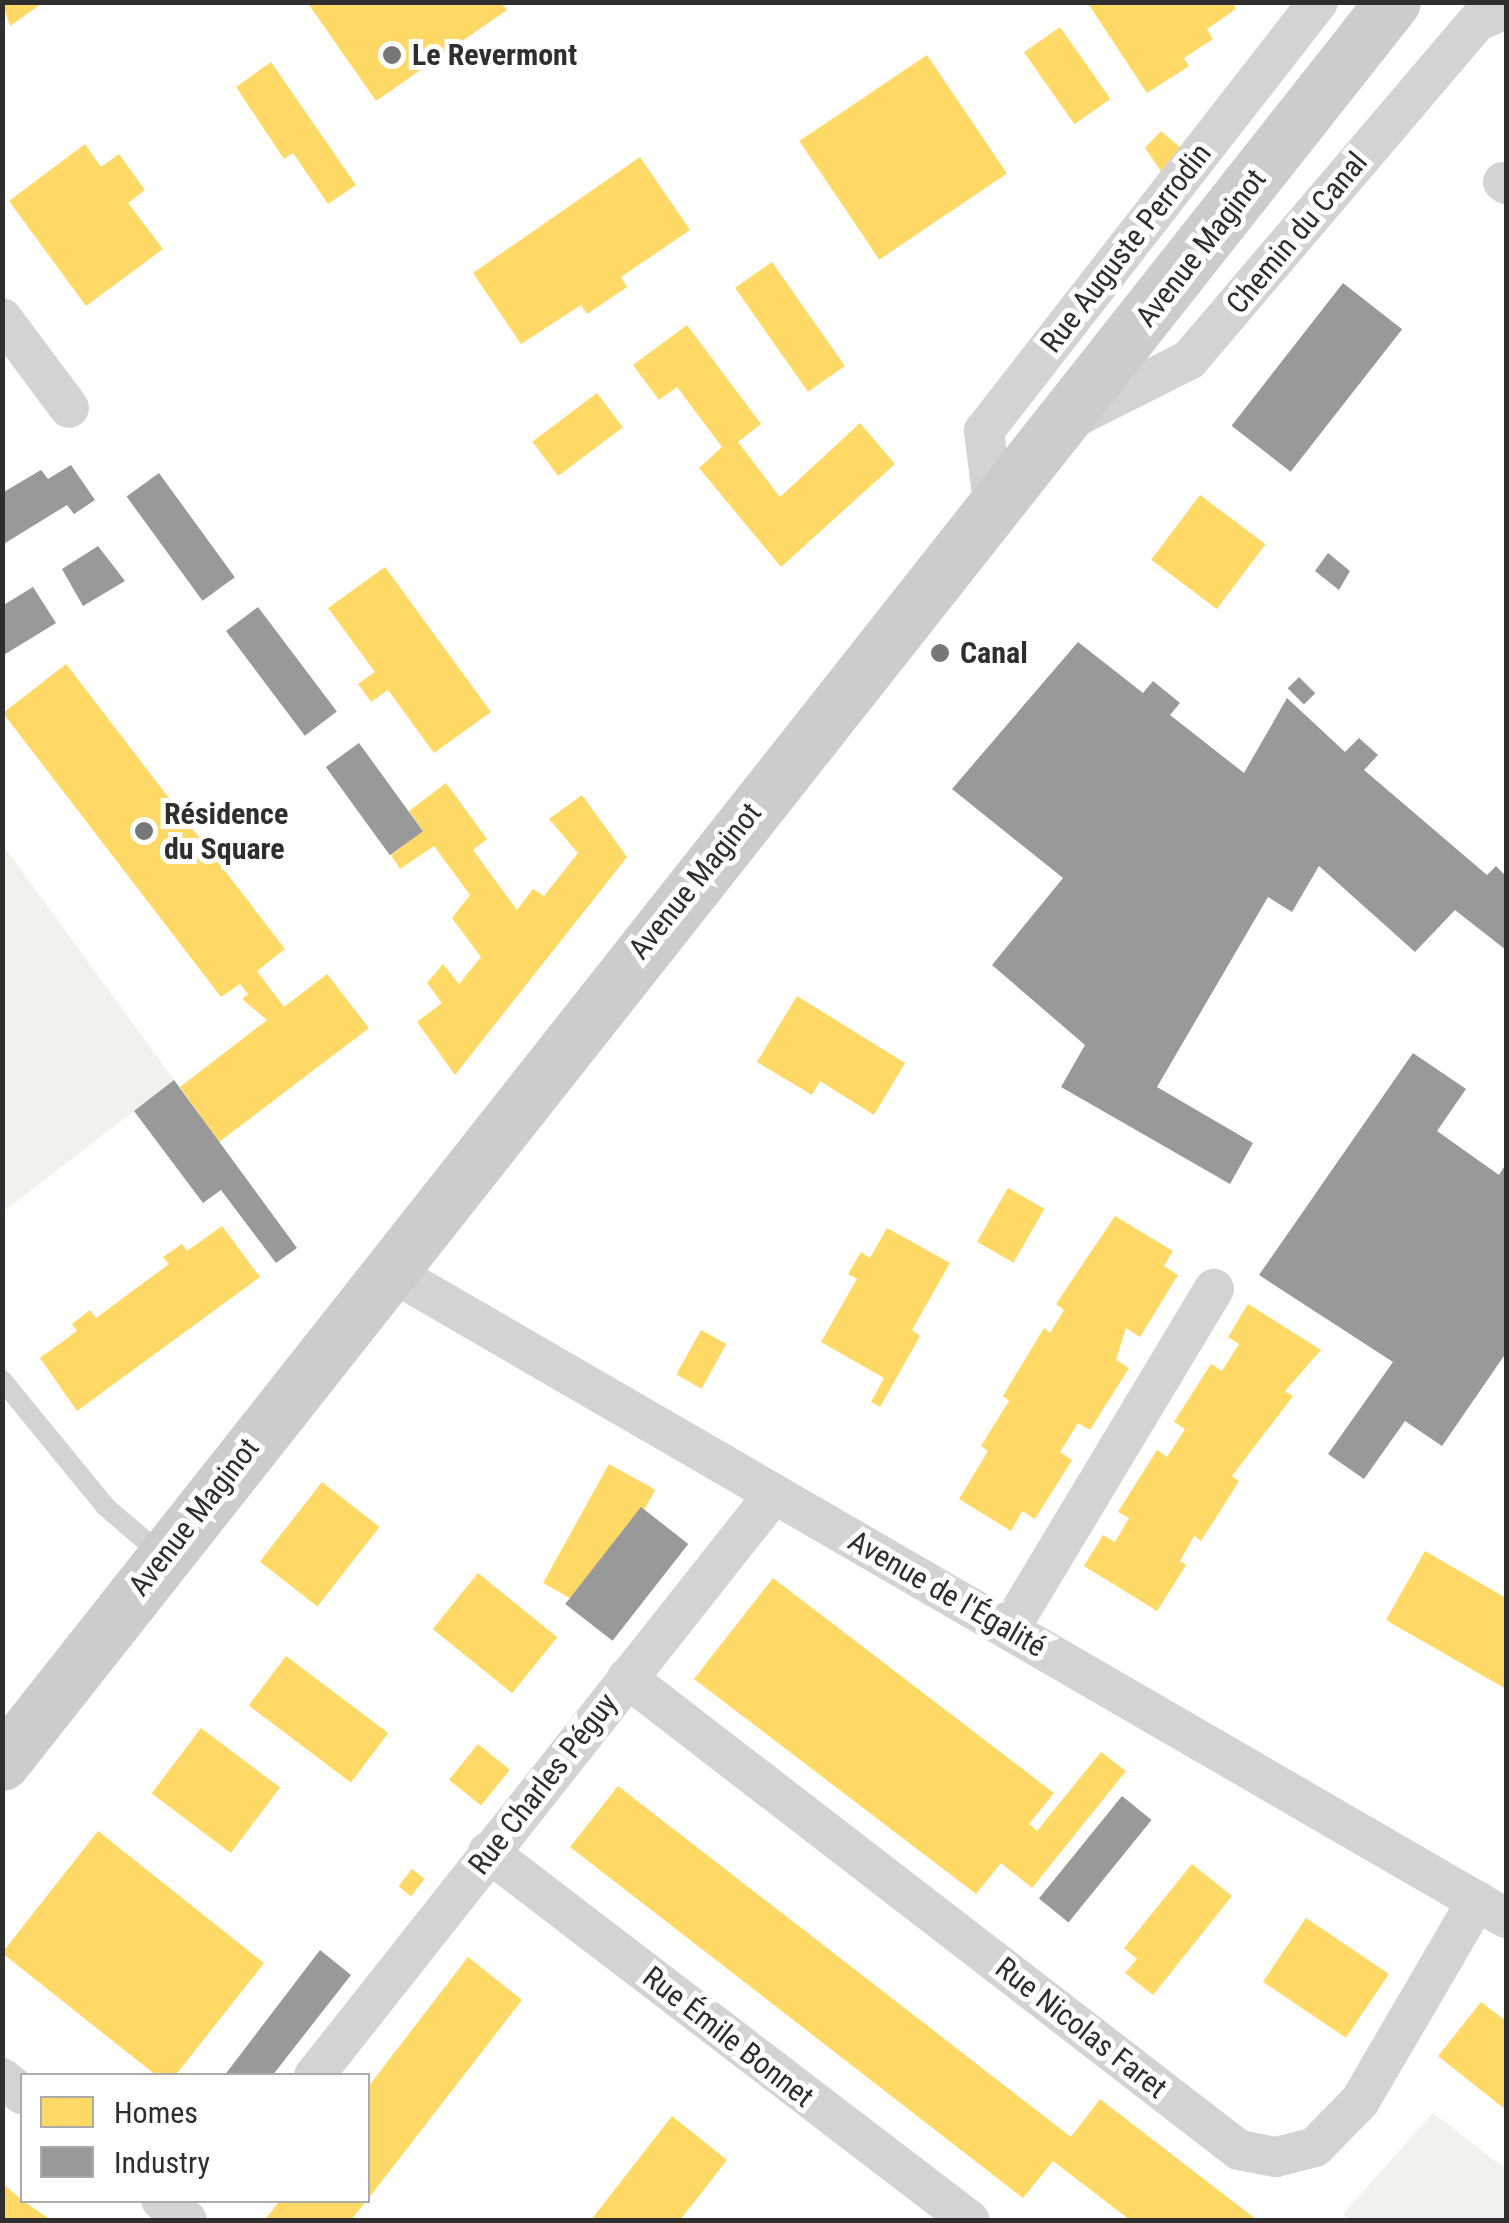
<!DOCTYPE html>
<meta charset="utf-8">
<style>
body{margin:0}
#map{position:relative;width:1509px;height:2223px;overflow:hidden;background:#fff;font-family:"Roboto Condensed",sans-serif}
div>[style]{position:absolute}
.green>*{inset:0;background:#eff3ec}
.homes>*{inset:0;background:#ffd966;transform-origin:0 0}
.industry>*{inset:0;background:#999;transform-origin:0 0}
.service>*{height:20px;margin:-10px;padding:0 10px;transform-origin:10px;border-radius:10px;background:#d3d3d3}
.minor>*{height:40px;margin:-20px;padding:0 20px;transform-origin:20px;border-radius:20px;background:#d3d3d3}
.secondary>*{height:55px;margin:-27.5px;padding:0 27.5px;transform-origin:27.5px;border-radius:27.5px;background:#ccc}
.dots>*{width:28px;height:28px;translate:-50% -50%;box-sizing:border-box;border:5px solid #fff;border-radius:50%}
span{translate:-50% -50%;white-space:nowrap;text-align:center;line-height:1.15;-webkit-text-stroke:10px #fff;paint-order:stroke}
.poi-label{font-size:30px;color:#2e2e2e;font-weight:700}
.left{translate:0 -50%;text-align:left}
.street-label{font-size:30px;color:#2e2e2e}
.frame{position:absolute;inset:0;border:5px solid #2e2e2e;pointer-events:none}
.legend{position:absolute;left:20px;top:2073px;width:350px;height:130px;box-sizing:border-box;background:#fff;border:2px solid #ababab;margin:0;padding:12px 18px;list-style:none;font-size:30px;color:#2e2e2e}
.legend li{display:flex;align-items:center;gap:20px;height:50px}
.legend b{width:50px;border:2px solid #ababab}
</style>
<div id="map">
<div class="green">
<div style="clip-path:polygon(3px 845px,174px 1080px,3px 1212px,2px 1212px)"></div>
<div style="clip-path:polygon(1433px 2113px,1506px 2169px,1506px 2220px,1347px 2220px,1344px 2213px)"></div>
</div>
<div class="homes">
<div style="clip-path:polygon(2px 2px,44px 2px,10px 26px)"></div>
<div style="clip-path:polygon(307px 2px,501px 2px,507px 10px,376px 101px)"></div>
<div style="clip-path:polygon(1087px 2px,1232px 2px,1236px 9px,1207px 29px,1213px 39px,1184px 58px,1189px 66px,1147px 93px)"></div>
<div style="left:1060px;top:27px;width:88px;height:44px;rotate:55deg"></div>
<div style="left:927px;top:55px;width:143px;height:154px;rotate:56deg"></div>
<div style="clip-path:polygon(271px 62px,356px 185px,328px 204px,293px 153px,284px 159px,236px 87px)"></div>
<div style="clip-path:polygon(1161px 131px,1182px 149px,1163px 174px,1145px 148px)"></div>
<div style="clip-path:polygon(85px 144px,101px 167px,119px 154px,145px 190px,128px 203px,163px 249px,86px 306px,9px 201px)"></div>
<div style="clip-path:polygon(640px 157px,690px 230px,621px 277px,627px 287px,587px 314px,581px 305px,521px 344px,473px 273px)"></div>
<div style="left:772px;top:262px;width:127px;height:45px;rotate:55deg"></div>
<div style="clip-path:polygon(687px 325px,761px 424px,738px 442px,780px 497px,860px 423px,895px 464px,781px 567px,699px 468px,722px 447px,677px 387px,659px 400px,633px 365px)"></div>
<div style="left:597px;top:393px;width:43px;height:81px;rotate:53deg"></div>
<div style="left:1200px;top:495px;width:82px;height:81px;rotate:37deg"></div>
<div style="clip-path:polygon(385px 567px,491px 712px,434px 753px,388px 690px,371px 702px,358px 684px,375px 672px,328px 608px)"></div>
<div style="clip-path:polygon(66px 664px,285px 949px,257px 971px,284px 1007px,327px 974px,369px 1028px,219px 1142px,180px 1087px,267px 1020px,242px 999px,248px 994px,240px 984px,221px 997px,3px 713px)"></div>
<div style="clip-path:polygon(446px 783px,487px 839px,473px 850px,517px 910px,533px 889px,544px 896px,578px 853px,549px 819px,582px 795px,627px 857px,455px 1075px,417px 1022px,442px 1003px,427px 983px,443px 964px,459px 984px,481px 957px,452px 918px,470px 895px,434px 846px,400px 869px,391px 855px,423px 831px,409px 811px)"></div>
<div style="clip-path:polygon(797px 996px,905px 1063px,874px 1115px,820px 1081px,812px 1095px,757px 1062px)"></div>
<div style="left:1008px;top:1188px;width:42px;height:62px;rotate:30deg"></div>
<div style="clip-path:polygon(1115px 1216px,1173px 1251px,1164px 1266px,1178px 1275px,1140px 1337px,1126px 1328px,1116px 1360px,1129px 1368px,1090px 1430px,1078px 1423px,1060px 1452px,1072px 1460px,1035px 1519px,1022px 1511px,1011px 1531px,959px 1499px,988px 1451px,981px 1446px,1009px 1401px,1003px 1396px,1044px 1328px,1050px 1333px,1064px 1310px,1056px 1304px)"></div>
<div style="clip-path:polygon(222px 1226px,260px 1277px,77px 1411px,40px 1358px,77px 1331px,72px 1324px,90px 1310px,96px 1318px,169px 1264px,163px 1257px,182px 1244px,187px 1251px)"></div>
<div style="clip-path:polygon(887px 1228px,950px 1263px,912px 1330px,920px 1336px,880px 1407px,871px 1402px,884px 1378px,821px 1342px,857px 1279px,848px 1274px,861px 1252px,870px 1258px)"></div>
<div style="clip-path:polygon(1248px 1304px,1321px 1350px,1285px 1391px,1293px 1396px,1232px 1476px,1239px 1481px,1201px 1541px,1194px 1536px,1180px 1561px,1186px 1565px,1157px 1611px,1084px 1566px,1103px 1535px,1115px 1542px,1129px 1518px,1118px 1512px,1157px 1450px,1167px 1457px,1185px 1429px,1174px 1422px,1211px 1364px,1222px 1371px,1239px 1344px,1228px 1337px)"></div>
<div style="left:701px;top:1330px;width:29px;height:51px;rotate:29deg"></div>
<div style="left:609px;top:1464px;width:53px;height:136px;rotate:29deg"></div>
<div style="left:322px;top:1482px;width:73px;height:101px;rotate:38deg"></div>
<div style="clip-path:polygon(1425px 1551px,1506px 1598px,1506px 1689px,1386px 1620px)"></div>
<div style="left:478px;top:1573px;width:102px;height:72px;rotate:39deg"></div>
<div style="clip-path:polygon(773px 1578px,1054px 1793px,1029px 1824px,1037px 1831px,1101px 1752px,1126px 1771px,1032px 1888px,1001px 1863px,976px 1894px,694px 1679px)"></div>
<div style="left:286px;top:1656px;width:128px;height:62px;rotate:37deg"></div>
<div style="left:201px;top:1728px;width:99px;height:82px;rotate:37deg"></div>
<div style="left:478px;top:1744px;width:41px;height:46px;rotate:39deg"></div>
<div style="clip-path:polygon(618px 1786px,1071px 2137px,1100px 2099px,1257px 2220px,1130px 2220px,1053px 2161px,1023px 2198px,570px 1847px)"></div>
<div style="clip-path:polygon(98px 1831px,264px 1963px,175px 2076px,157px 2076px,2px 1953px)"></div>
<div style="clip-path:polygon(1192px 1864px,1232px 1896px,1153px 1995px,1125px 1973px,1137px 1959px,1124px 1948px)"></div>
<div style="left:412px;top:1869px;width:16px;height:22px;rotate:38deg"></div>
<div style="left:1306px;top:1918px;width:100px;height:77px;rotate:34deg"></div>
<div style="clip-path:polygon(468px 1957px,522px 2000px,368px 2199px,368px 2087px)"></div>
<div style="clip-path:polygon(1481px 2002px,1506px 2021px,1506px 2110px,1438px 2056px)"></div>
<div style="clip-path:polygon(672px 2116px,727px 2160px,680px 2220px,591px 2220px)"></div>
<div style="clip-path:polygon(2px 2183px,22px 2200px,51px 2220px,2px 2220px)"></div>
<div style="clip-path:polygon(280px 2200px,367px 2200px,351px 2220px,265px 2220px)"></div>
</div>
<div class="industry">
<div style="left:1343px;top:283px;width:75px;height:181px;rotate:38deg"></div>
<div style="clip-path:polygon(71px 465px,95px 500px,74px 514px,67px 505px,2px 545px,2px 493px,41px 470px,48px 479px)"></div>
<div style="left:159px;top:473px;width:129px;height:40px;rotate:54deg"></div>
<div style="clip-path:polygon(98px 546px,125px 581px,83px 606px,62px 569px)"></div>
<div style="clip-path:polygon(1328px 553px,1350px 571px,1339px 590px,1315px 571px)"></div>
<div style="clip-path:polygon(33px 587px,56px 623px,2px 656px,2px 606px)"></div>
<div style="left:258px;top:607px;width:131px;height:40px;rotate:53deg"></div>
<div style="clip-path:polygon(1078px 642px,1143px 693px,1153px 681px,1180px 703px,1170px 715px,1244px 773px,1287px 698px,1345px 752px,1359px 738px,1378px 755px,1364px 770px,1487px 875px,1496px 866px,1506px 876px,1506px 950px,1455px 910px,1415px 952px,1319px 866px,1292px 912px,1268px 897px,1157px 1087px,1253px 1143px,1230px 1184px,1061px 1087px,1085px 1045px,992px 965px,1063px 878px,952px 789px)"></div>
<div style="left:1299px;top:677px;width:23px;height:16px;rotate:45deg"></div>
<div style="left:359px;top:743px;width:109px;height:41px;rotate:54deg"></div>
<div style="clip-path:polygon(1413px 1053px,1466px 1089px,1437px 1131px,1499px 1175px,1506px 1164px,1506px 1353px,1442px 1446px,1405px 1421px,1364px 1479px,1328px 1454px,1393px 1362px,1259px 1275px)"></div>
<div style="clip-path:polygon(174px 1080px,297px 1248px,276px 1263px,221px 1190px,203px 1203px,134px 1111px)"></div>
<div style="left:641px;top:1507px;width:60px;height:123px;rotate:38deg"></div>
<div style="left:1122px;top:1796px;width:38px;height:132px;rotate:39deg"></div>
<div style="clip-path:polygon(320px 1950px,351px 1975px,272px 2076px,224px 2076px)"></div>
</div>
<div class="service">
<div style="left:2px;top:1380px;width:164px;rotate:50.7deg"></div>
<div style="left:106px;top:1507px;width:74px;rotate:40.6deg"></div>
</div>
<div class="minor">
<div style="left:1503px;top:182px;width:4px;rotate:34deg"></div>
<div style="left:2px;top:318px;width:112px;rotate:53.3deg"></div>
<div style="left:1068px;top:421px;width:136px;rotate:-26.8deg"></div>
<div style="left:1189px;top:360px;width:445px;rotate:-49.6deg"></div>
<div style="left:1478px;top:21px;width:30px;rotate:-23deg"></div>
<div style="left:994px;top:510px;width:80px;rotate:-97.2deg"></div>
<div style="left:984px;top:431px;width:544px;rotate:-52.1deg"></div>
<div style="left:388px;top:1270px;width:1292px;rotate:30.1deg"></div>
<div style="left:1009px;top:1630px;width:398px;rotate:-59deg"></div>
<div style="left:627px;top:1678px;width:773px;rotate:37.64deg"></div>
<div style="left:1239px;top:2150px;width:38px;rotate:11deg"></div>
<div style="left:1276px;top:2157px;width:40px;rotate:-14.4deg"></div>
<div style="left:1315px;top:2147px;width:64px;rotate:-45.6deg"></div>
<div style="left:1360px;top:2101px;width:232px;rotate:-59.7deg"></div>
<div style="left:488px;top:1852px;width:606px;rotate:37.42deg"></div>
<div style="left:314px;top:2076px;width:742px;rotate:-51.68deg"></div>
<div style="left:2px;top:2078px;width:26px;rotate:39deg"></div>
<div style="left:161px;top:2200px;width:33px;rotate:38deg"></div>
</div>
<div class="secondary">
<div style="left:2px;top:1763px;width:2244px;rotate:-51.7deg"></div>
</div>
<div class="dots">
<div style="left:392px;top:55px;background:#777"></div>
<div style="left:940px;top:653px;background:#777"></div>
<div style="left:144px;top:831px;background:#777"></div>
</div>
<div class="poi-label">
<span class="left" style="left:412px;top:55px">Le Revermont</span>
<span class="left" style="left:960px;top:653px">Canal</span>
<span class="left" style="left:164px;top:831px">Résidence<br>du Square</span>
</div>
<div class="street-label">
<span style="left:1297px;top:233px;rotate:-50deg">Chemin du Canal</span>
<span style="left:1126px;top:248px;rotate:-52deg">Rue Auguste Perrodin</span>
<span style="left:1201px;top:248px;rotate:-52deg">Avenue Maginot</span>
<span style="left:695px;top:881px;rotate:-51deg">Avenue Maginot</span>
<span style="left:194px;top:1517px;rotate:-52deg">Avenue Maginot</span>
<span style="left:947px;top:1594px;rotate:30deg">Avenue de l'Égalité</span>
<span style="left:543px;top:1784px;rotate:-52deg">Rue Charles Péguy</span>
<span style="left:1081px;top:2028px;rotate:38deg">Rue Nicolas Faret</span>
<span style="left:728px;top:2037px;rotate:38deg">Rue Émile Bonnet</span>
</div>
<div class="frame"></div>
<ul class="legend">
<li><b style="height:28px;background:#ffd966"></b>Homes</li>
<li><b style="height:28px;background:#999"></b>Industry</li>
</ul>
</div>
